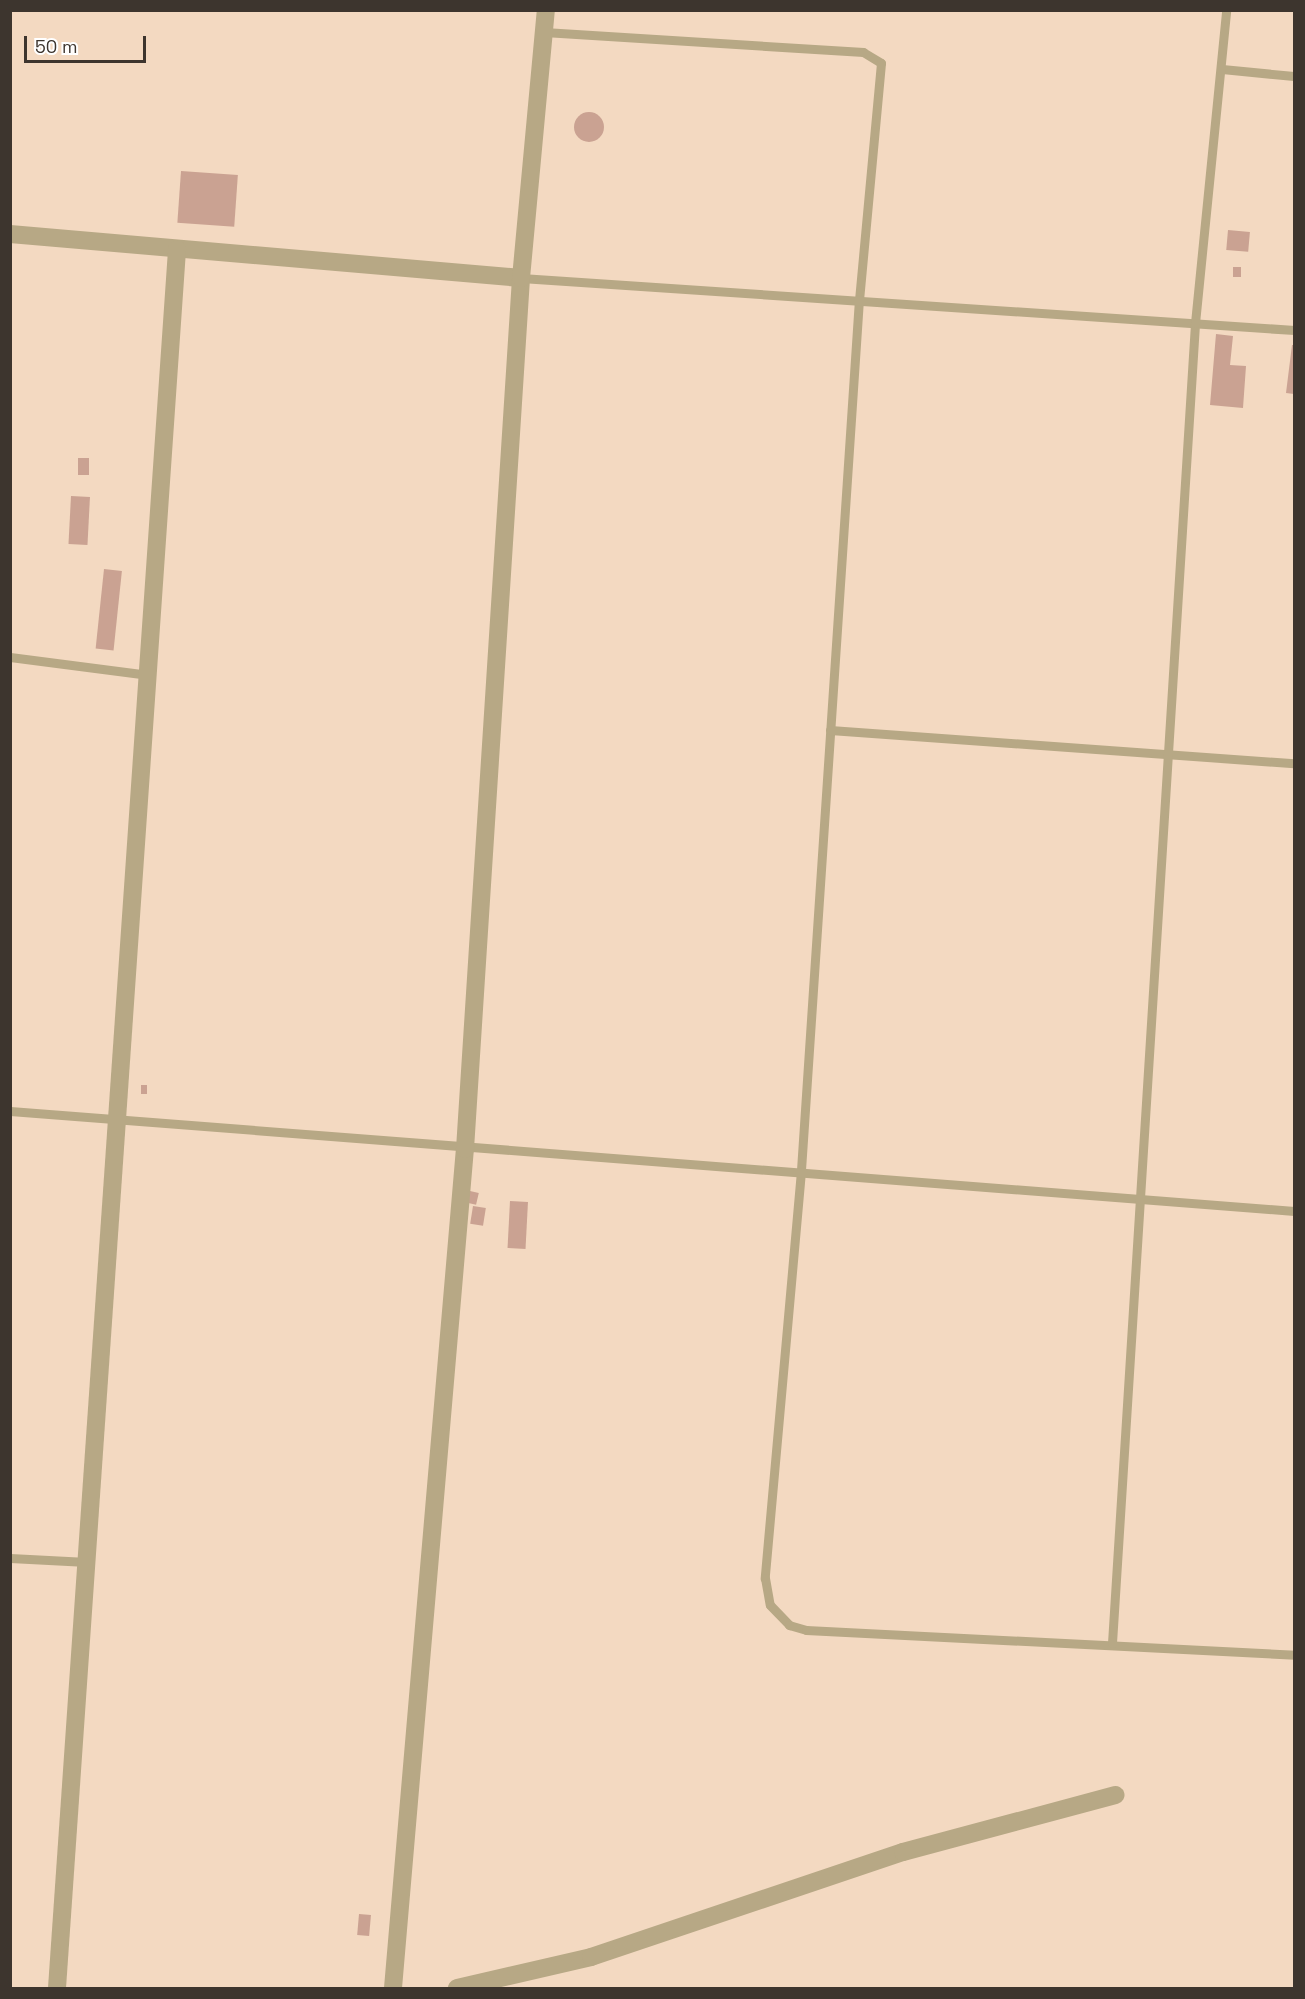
<!DOCTYPE html>
<style>
body{margin:0}
#map{position:relative;width:1305px;height:1999px;overflow:hidden;background:#f8e4d2;font-family:"Space Grotesk",sans-serif}
div>[style]{position:absolute}
.built>*{inset:0;background:#f3d9c1;transform-origin:0 0}
.building>*{inset:0;background:#caa292;transform-origin:0 0}
.round{border-radius:50%}
.lane>*{height:9px;margin:-4.5px;padding:0 4.5px;transform-origin:4.5px;border-radius:4.5px;background:#b7a885}
.street>*{height:18px;margin:-9px;padding:0 9px;transform-origin:9px;border-radius:9px;background:#b7a885}
span{translate:-50% -50%;white-space:nowrap;text-align:center;line-height:1.15;-webkit-text-stroke:4.5px #fff;paint-order:stroke}
.frame{position:absolute;inset:0;border:12px solid #3d352e;pointer-events:none}
.scale{position:absolute;left:24px;top:36px;width:122px;height:27px;box-sizing:border-box;border:3px solid #3d352e;border-top:0;padding-left:8px;font-size:18px;line-height:21px;white-space:nowrap;color:#3d352e;-webkit-text-stroke:4px #fff;paint-order:stroke}
</style>
<div id="map">
<div class="built">
<div style="left:11px;top:11px;width:1283px;height:1977px"></div>
</div>
<div class="building">
<div class="round" style="left:574px;top:112px;width:30px;height:30px"></div>
<div style="left:181px;top:171px;width:57px;height:52px;rotate:4deg"></div>
<div style="left:1228px;top:230px;width:22px;height:20px;rotate:5deg"></div>
<div style="left:1233px;top:267px;width:8px;height:10px"></div>
<div style="clip-path:polygon(1216px 334px,1233px 336px,1230px 365px,1246px 366px,1243px 408px,1210px 405px)"></div>
<div style="clip-path:polygon(1292px 345px,1294px 345px,1294px 394px,1286px 393px)"></div>
<div style="left:78px;top:458px;width:11px;height:17px"></div>
<div style="left:71px;top:496px;width:19px;height:48px;rotate:3deg"></div>
<div style="left:104px;top:569px;width:18px;height:80px;rotate:6deg"></div>
<div style="left:141px;top:1085px;width:6px;height:9px"></div>
<div style="left:470px;top:1191px;width:9px;height:12px;rotate:13deg"></div>
<div style="left:510px;top:1201px;width:18px;height:47px;rotate:3deg"></div>
<div style="left:473px;top:1206px;width:13px;height:18px;rotate:9deg"></div>
<div style="left:359px;top:1914px;width:12px;height:21px;rotate:5deg"></div>
</div>
<div class="lane">
<div style="left:544px;top:32px;width:320px;rotate:3.6deg"></div>
<div style="left:863px;top:52px;width:21px;rotate:31deg"></div>
<div style="left:881px;top:63px;width:237px;rotate:95.3deg"></div>
<div style="left:859px;top:299px;width:874px;rotate:93.81deg"></div>
<div style="left:801px;top:1171px;width:409px;rotate:95.1deg"></div>
<div style="left:765px;top:1578px;width:27px;rotate:80deg"></div>
<div style="left:770px;top:1605px;width:28px;rotate:46deg"></div>
<div style="left:789px;top:1625px;width:18px;rotate:16deg"></div>
<div style="left:806px;top:1630px;width:489px;rotate:2.9deg"></div>
<div style="left:1222px;top:69px;width:72px;rotate:5.6deg"></div>
<div style="left:521px;top:278px;width:775px;rotate:3.85deg"></div>
<div style="left:10px;top:657px;width:140px;rotate:7.4deg"></div>
<div style="left:830px;top:730px;width:465px;rotate:4.1deg"></div>
<div style="left:10px;top:1111px;width:1288px;rotate:4.45deg"></div>
<div style="left:10px;top:1558px;width:77px;rotate:3deg"></div>
<div style="left:1112px;top:1643px;width:1323px;rotate:-86.4deg"></div>
<div style="left:1195px;top:323px;width:315px;rotate:-84.3deg"></div>
</div>
<div class="street">
<div style="left:10px;top:234px;width:513px;rotate:4.92deg"></div>
<div style="left:57px;top:1988px;width:1743px;rotate:-86.05deg"></div>
<div style="left:393px;top:1988px;width:842px;rotate:-85.1deg"></div>
<div style="left:465px;top:1149px;width:873px;rotate:-86.32deg"></div>
<div style="left:521px;top:278px;width:269px;rotate:-84.7deg"></div>
<div style="left:457px;top:1988px;width:138px;rotate:-13deg"></div>
<div style="left:591px;top:1957px;width:329px;rotate:-18.6deg"></div>
<div style="left:903px;top:1852px;width:220px;rotate:-15deg"></div>
</div>
<div class="frame"></div>
<div class="scale">50 m</div>
</div>
